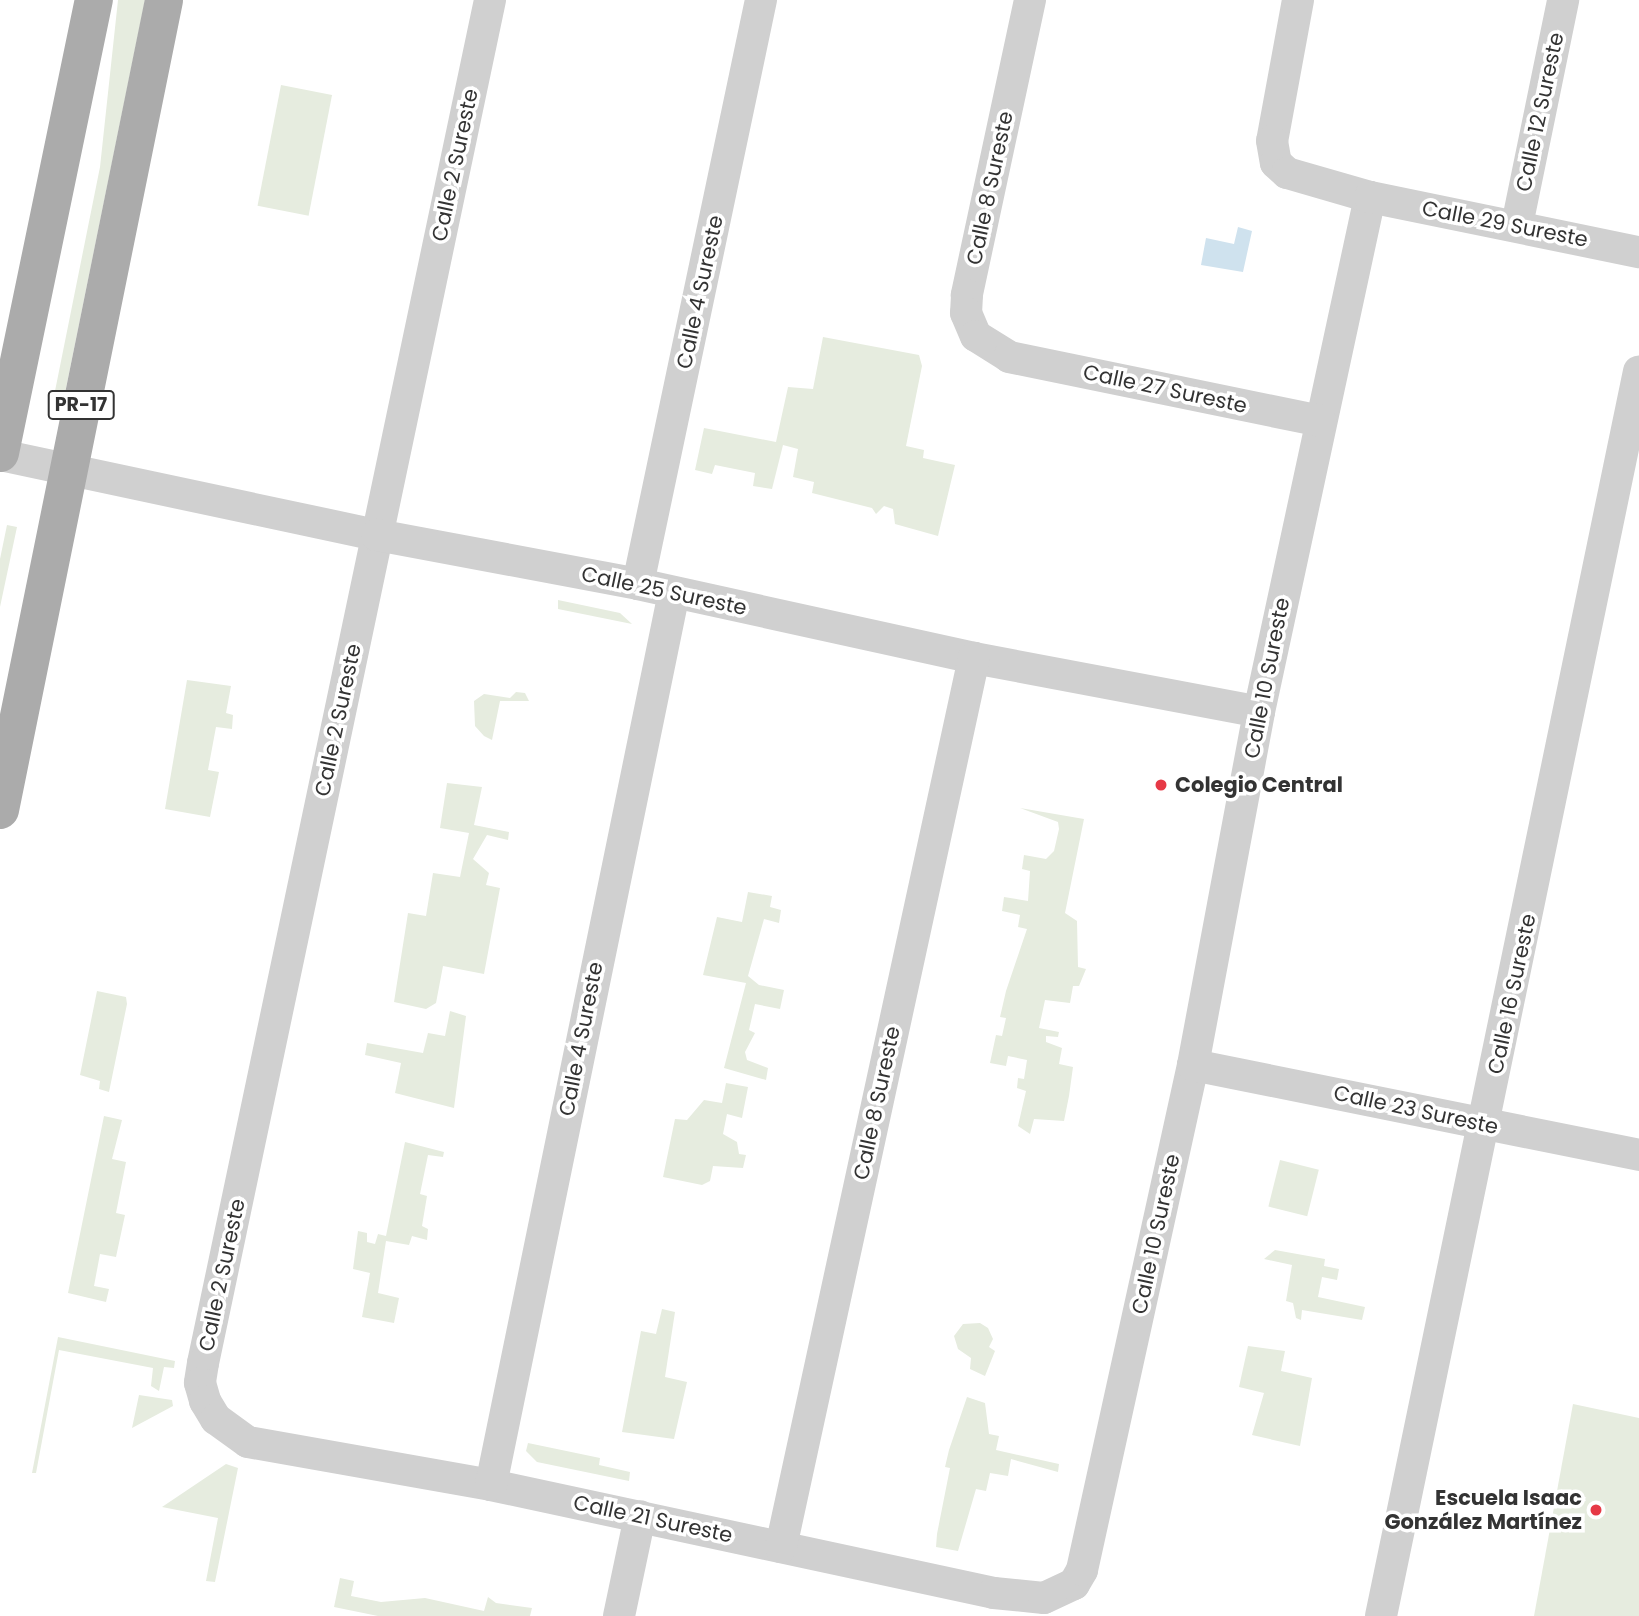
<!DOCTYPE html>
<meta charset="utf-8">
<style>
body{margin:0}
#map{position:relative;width:1639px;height:1616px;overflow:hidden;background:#fff;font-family:Poppins,sans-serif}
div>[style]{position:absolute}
.green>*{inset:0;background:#e6ecdf;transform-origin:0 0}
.water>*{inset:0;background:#cfe2ee}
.minor>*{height:32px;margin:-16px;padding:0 16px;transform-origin:16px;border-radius:16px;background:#d0d0d0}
.major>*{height:38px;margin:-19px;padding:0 19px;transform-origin:19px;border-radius:19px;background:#ababab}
.dots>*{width:19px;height:19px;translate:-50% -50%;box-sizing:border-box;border:4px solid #fff;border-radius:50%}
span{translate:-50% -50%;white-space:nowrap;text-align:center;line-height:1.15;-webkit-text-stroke:7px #fff;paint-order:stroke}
.shield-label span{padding:2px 5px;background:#fff;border:2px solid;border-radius:5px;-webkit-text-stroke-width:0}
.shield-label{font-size:19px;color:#333;font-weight:700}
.street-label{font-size:21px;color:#333}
.poi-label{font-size:21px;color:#333;font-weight:700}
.left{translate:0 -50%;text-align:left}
.right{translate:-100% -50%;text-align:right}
</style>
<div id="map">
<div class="green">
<div style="clip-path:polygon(118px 0,145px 0,65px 393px,55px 391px,100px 167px)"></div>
<div style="left:281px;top:85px;width:52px;height:123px;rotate:11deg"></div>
<div style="clip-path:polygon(823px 337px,919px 355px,922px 366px,906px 446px,924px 450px,923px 458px,955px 465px,938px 536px,895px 524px,893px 509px,884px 506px,876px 514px,872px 508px,812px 493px,814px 482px,793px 477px,798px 449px,783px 445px,772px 489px,753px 486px,755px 473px,715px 465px,712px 474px,695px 470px,704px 428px,776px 442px,788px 387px,813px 389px)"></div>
<div style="clip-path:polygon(7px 525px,17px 527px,0 607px,0 559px)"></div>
<div style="clip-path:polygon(558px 600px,620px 613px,632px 624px,558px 609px)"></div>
<div style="clip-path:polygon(187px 680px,231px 686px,226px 713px,233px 715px,232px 729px,216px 727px,208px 770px,219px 772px,210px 817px,165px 809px)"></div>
<div style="clip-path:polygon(516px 692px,525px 693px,529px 701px,500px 701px,492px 740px,484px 736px,475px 726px,474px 701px,484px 694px,510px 698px)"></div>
<div style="clip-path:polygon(447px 783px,482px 787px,474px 825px,509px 832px,508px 840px,487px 835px,473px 859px,489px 873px,486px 885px,500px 888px,484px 974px,443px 966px,436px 1003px,426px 1009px,394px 1002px,408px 913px,426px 916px,433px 873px,460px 877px,469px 833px,440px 828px)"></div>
<div style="clip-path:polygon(1020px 808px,1084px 819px,1065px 913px,1077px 921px,1078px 967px,1086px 969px,1079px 986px,1073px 986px,1070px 1003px,1045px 1000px,1039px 1028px,1059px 1032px,1058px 1037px,1046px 1036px,1046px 1042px,1062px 1048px,1059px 1064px,1073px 1067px,1069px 1096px,1064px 1121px,1034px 1119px,1030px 1134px,1018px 1126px,1026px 1091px,1017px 1088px,1018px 1078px,1024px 1079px,1027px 1060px,1008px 1056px,1006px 1066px,990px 1063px,996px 1035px,1002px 1036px,1006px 1018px,1000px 1017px,1006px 991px,1027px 929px,1018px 927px,1020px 915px,1002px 911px,1004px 897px,1028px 901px,1030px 871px,1022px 869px,1024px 855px,1046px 859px,1054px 851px,1059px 829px,1058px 822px)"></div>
<div style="clip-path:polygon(748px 892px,772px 896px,770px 907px,781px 910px,779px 923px,764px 919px,748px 976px,759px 985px,784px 990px,780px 1009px,755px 1004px,749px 1030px,755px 1033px,745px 1052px,747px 1060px,768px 1068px,766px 1080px,724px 1068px,746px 983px,703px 975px,717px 917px,742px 922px)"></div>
<div style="clip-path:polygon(97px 991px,126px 997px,127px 1004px,109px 1092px,99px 1089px,100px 1081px,80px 1075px)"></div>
<div style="clip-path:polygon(450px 1011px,466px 1016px,454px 1108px,395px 1093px,401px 1063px,365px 1055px,367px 1043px,423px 1053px,428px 1033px,445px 1036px)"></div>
<div style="clip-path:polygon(726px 1083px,748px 1087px,742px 1118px,727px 1114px,723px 1134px,737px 1142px,739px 1154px,746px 1155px,743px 1168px,713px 1166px,710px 1181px,702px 1185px,663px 1177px,675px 1119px,687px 1120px,704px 1100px,722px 1103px)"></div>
<div style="clip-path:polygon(104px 1116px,122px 1120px,112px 1159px,126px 1162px,116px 1213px,125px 1215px,116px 1257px,100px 1254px,94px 1286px,109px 1289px,106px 1302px,68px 1293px)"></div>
<div style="clip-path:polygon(405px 1142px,444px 1152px,443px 1157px,428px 1155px,420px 1194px,427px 1196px,422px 1226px,428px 1229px,427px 1240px,412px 1236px,409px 1245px,386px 1241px,378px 1293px,399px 1298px,394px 1323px,362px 1317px,370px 1273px,353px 1269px,358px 1231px,367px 1233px,367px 1242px,375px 1244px,378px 1234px,386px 1236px)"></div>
<div style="left:1280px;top:1160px;width:40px;height:48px;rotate:14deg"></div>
<div style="clip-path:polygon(1275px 1250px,1325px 1259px,1324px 1266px,1339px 1269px,1337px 1280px,1322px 1277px,1318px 1297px,1365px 1307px,1362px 1320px,1302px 1310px,1301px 1320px,1296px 1318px,1293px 1303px,1286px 1301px,1292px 1265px,1264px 1259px)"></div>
<div style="clip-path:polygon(662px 1309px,675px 1312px,665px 1377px,687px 1382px,674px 1439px,622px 1432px,641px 1331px,656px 1334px)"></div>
<div style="clip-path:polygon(980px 1323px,988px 1328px,993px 1339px,989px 1347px,995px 1351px,985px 1376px,970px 1369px,971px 1358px,958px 1349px,954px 1336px,963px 1324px)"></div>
<div style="clip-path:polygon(58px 1337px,175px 1361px,174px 1368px,164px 1367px,159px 1391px,151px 1386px,153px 1368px,59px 1350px,36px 1473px,32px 1473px)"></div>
<div style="clip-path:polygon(1248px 1346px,1285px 1351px,1281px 1371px,1312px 1378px,1300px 1446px,1252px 1435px,1264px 1393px,1239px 1387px)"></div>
<div style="clip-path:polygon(139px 1395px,172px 1400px,173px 1406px,132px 1428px)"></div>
<div style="clip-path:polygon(967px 1397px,985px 1403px,989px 1434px,999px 1436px,996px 1450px,1059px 1464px,1058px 1472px,1011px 1459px,1008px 1476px,990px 1473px,986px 1491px,976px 1489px,958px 1551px,936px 1547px,937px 1534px,950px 1468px,945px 1467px,949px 1450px)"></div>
<div style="clip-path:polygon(1573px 1404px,1639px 1418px,1639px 1616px,1534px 1616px)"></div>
<div style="clip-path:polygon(528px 1443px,600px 1458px,599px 1465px,630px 1472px,629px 1481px,537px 1462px,526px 1451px)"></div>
<div style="clip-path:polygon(226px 1464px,238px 1468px,215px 1582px,206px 1581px,218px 1518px,162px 1507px)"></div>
<div style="clip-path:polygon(340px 1578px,354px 1581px,351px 1596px,381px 1602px,425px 1598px,484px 1611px,488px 1597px,496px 1603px,532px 1608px,530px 1616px,378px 1616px,334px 1607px)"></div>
</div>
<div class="water">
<div style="clip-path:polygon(1238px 227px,1252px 231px,1243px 272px,1201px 265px,1206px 238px,1234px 244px)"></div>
</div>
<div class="minor">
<div style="left:490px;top:0;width:1393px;rotate:101.89deg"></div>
<div style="left:203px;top:1363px;width:20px;rotate:99deg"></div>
<div style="left:200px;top:1383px;width:19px;rotate:74deg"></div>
<div style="left:205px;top:1401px;width:21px;rotate:59deg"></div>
<div style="left:216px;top:1419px;width:39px;rotate:36deg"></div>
<div style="left:248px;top:1442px;width:247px;rotate:10deg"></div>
<div style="left:491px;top:1485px;width:514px;rotate:12.12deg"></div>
<div style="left:994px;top:1593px;width:50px;rotate:5.7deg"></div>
<div style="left:1044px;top:1598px;width:33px;rotate:-25deg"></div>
<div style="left:1074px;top:1584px;width:16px;rotate:-60deg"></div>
<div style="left:1082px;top:1570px;width:517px;rotate:-77.6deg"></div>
<div style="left:1193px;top:1065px;width:359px;rotate:-79.4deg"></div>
<div style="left:1259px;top:712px;width:527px;rotate:-77.84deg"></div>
<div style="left:1030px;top:0;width:302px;rotate:102.1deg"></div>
<div style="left:967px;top:295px;width:18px;rotate:93deg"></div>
<div style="left:966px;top:313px;width:25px;rotate:67deg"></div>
<div style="left:976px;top:336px;width:39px;rotate:32deg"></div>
<div style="left:1009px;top:357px;width:318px;rotate:11.6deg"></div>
<div style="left:1298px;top:0;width:143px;rotate:100.4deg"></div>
<div style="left:1272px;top:141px;width:22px;rotate:80deg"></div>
<div style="left:1276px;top:163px;width:15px;rotate:42deg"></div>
<div style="left:1287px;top:173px;width:86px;rotate:16.1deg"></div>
<div style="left:1370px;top:197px;width:275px;rotate:11.6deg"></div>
<div style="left:1517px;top:225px;width:230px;rotate:-78.4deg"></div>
<div style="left:0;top:455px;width:385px;rotate:12deg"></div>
<div style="left:377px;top:535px;width:266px;rotate:10.6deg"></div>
<div style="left:638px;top:584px;width:344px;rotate:12.4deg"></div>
<div style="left:974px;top:658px;width:290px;rotate:10.7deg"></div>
<div style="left:638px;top:584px;width:597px;rotate:-78.11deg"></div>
<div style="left:1193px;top:1065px;width:455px;rotate:11.4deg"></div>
<div style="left:491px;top:1485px;width:911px;rotate:-78.41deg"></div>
<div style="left:781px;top:1547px;width:910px;rotate:-77.75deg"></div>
<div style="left:619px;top:1616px;width:102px;rotate:-78.1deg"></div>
<div style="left:1381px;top:1616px;width:1271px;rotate:-78.29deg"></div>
</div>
<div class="major">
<div style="left:0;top:453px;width:463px;rotate:-78.3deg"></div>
<div style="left:0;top:810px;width:826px;rotate:-78.55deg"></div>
</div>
<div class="dots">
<div style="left:1161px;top:785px;background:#e63946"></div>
<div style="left:1596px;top:1510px;background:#e63946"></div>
</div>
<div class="shield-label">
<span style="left:81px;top:405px">PR-17</span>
</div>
<div class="street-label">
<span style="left:1540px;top:112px;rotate:-78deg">Calle 12 Sureste</span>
<span style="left:455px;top:165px;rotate:-78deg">Calle 2 Sureste</span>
<span style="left:990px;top:188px;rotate:-78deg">Calle 8 Sureste</span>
<span style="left:1505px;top:224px;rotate:11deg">Calle 29 Sureste</span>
<span style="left:700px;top:292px;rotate:-78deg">Calle 4 Sureste</span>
<span style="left:1165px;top:389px;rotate:12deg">Calle 27 Sureste</span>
<span style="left:664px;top:591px;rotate:12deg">Calle 25 Sureste</span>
<span style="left:1267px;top:678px;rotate:-79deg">Calle 10 Sureste</span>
<span style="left:338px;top:720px;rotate:-78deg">Calle 2 Sureste</span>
<span style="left:1512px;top:994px;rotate:-78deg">Calle 16 Sureste</span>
<span style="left:581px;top:1039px;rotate:-79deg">Calle 4 Sureste</span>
<span style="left:877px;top:1103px;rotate:-78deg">Calle 8 Sureste</span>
<span style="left:1416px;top:1110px;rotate:12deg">Calle 23 Sureste</span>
<span style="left:1156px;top:1234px;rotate:-78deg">Calle 10 Sureste</span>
<span style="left:222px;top:1275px;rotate:-78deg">Calle 2 Sureste</span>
<span style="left:653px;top:1519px;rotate:12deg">Calle 21 Sureste</span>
</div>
<div class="poi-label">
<span class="left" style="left:1175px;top:785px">Colegio Central</span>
<span class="right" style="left:1582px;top:1510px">Escuela Isaac<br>González Martínez</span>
</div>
</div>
